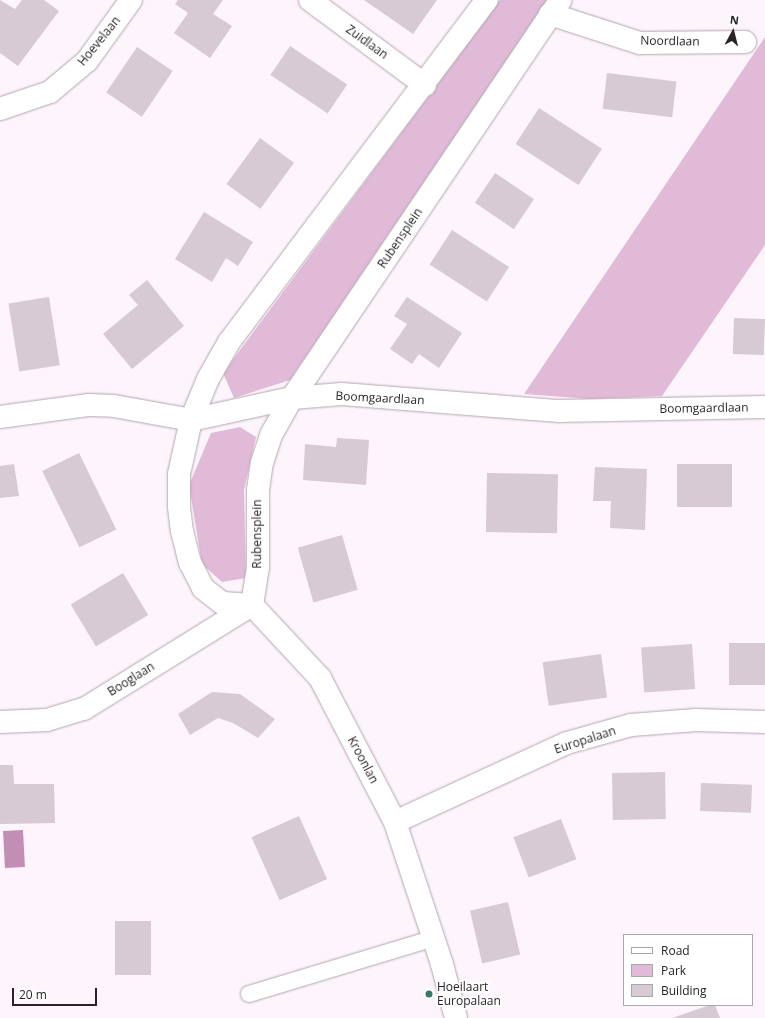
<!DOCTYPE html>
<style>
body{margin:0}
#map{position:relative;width:765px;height:1018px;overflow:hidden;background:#fef4fb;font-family:"Open Sans",sans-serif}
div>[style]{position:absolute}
.green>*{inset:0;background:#e0bad6}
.water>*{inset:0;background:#c28eb4;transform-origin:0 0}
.building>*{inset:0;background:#d7cad3;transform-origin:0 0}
.roads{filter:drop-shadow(0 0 1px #b2a6af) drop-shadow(0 0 1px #b2a6af)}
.lane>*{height:16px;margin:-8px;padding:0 8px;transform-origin:8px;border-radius:8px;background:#fff}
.street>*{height:22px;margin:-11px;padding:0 11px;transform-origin:11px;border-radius:11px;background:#fff}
.dots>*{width:11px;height:11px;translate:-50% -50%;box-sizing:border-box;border:2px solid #fff;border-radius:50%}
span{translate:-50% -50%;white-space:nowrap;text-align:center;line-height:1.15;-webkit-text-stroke:3.5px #fff;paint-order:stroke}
.street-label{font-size:12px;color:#282327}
.poi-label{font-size:12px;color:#282327}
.left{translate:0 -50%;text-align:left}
.legend{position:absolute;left:623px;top:934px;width:130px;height:72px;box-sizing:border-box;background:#fff;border:1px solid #a9a7a9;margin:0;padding:5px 7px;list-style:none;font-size:12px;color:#282327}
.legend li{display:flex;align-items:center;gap:8px;height:20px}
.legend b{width:20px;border:1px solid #a9a7a9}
.north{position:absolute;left:713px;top:12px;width:40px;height:40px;-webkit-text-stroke:3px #fff;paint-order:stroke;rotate:7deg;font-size:11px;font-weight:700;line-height:16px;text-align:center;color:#282327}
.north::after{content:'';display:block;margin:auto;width:14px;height:18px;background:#282327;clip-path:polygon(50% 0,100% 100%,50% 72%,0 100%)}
.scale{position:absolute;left:12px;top:988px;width:85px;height:18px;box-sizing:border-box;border:2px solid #282327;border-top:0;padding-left:5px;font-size:12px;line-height:14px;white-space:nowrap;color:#282327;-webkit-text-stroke:3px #fff;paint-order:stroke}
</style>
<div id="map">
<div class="green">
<div style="clip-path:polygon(500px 0,547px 0,290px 380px,234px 398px,223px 373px)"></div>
<div style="clip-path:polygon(765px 37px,765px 245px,662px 396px,591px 399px,524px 394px)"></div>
<div style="clip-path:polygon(240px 427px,256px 437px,244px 490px,246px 578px,222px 582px,202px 564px,189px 485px,211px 433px)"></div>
</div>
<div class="water">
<div style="left:23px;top:830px;width:37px;height:20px;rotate:87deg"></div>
</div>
<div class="building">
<div style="clip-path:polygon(0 0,15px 9px,22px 0,44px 0,59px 11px,18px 66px,0 53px)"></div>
<div style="clip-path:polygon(178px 0,223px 0,213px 14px,232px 26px,210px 58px,174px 33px,188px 13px,175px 4px)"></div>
<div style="clip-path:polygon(364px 0,437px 0,413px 34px)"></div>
<div style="left:290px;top:46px;width:69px;height:35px;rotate:34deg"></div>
<div style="left:137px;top:47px;width:43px;height:55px;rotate:34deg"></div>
<div style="left:607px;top:73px;width:70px;height:36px;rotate:7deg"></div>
<div style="left:539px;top:108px;width:75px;height:43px;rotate:33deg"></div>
<div style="left:260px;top:138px;width:42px;height:57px;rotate:36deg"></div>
<div style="left:495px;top:173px;width:47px;height:36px;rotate:34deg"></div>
<div style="clip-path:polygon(204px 212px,253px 242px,238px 266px,226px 258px,212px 282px,175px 259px)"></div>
<div style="left:452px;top:230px;width:68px;height:41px;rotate:33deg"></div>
<div style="clip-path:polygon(147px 280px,184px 326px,132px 369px,103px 334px,138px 305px,129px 295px)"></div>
<div style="left:49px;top:297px;width:69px;height:41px;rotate:81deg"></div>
<div style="clip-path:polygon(407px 297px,462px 333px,439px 368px,419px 354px,412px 364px,390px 349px,407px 324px,394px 316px)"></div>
<div style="left:734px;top:318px;width:31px;height:36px;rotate:2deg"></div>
<div style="clip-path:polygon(337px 438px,369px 440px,366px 485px,303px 480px,305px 444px,336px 447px)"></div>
<div style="left:79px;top:453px;width:85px;height:41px;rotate:64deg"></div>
<div style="clip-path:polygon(14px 464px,19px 496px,0 498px,0 466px)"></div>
<div style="left:732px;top:464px;width:43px;height:55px;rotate:90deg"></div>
<div style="clip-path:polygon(595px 467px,647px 469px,645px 530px,610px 528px,611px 501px,593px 501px)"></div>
<div style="left:487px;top:473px;width:71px;height:59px;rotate:1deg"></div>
<div style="left:342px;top:535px;width:57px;height:46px;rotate:74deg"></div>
<div style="left:123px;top:573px;width:49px;height:61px;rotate:59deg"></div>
<div style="left:729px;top:643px;width:36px;height:42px"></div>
<div style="left:692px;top:644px;width:45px;height:51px;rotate:86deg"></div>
<div style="left:601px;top:654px;width:44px;height:59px;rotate:82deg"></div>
<div style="clip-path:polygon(212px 692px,240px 694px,275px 719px,258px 738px,233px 723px,218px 718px,190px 735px,178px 714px)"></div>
<div style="clip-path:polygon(0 765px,13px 765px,14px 784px,54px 784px,55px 823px,0 824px)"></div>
<div style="left:665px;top:772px;width:47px;height:53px;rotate:89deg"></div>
<div style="left:701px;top:783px;width:51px;height:28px;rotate:2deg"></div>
<div style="left:299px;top:816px;width:69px;height:52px;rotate:66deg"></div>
<div style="left:561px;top:819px;width:43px;height:51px;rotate:69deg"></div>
<div style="left:508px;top:902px;width:54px;height:39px;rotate:77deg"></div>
<div style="left:115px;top:921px;width:36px;height:54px"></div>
<div style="clip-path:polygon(710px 1005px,715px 1005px,720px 1018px,672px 1018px)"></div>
</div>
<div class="roads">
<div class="lane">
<div style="left:249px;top:994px;width:193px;rotate:-16.8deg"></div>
</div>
<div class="street">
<div style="left:310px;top:0;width:143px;rotate:36.5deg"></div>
<div style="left:550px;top:14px;width:95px;rotate:17.9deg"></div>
<div style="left:640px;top:43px;width:105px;rotate:-0.5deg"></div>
<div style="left:0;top:109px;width:53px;rotate:-18.8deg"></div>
<div style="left:50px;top:92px;width:48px;rotate:-40deg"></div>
<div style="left:87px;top:61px;width:75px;rotate:-54.2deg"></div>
<div style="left:0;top:417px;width:90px;rotate:-7.7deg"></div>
<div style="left:89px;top:405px;width:25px;rotate:2deg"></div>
<div style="left:114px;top:406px;width:78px;rotate:10.3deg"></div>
<div style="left:191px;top:420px;width:103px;rotate:-12.3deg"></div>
<div style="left:292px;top:398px;width:50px;rotate:-4.6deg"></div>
<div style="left:342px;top:394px;width:218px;rotate:4.5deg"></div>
<div style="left:559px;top:411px;width:206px;rotate:-1.1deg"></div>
<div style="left:252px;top:605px;width:30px;rotate:-176deg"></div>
<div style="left:222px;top:603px;width:24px;rotate:-142deg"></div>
<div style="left:203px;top:588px;width:28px;rotate:-117deg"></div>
<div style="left:190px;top:563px;width:32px;rotate:-104deg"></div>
<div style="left:182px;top:532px;width:26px;rotate:-97deg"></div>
<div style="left:179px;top:506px;width:32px;rotate:-90deg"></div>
<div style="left:179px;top:474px;width:55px;rotate:-77.5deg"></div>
<div style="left:191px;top:420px;width:44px;rotate:-67.5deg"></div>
<div style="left:208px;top:379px;width:43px;rotate:-60.4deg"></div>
<div style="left:229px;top:342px;width:428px;rotate:-53deg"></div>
<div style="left:252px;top:605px;width:39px;rotate:-81deg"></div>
<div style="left:258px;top:566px;width:76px;rotate:-90deg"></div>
<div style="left:258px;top:490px;width:27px;rotate:-82deg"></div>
<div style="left:262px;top:463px;width:29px;rotate:-72deg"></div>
<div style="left:271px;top:435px;width:43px;rotate:-60.4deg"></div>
<div style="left:292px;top:398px;width:480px;rotate:-56deg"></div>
<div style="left:252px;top:605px;width:100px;rotate:47deg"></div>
<div style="left:320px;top:678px;width:162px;rotate:62.5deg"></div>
<div style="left:395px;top:822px;width:150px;rotate:71.7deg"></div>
<div style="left:442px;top:964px;width:56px;rotate:75.5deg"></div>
<div style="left:0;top:722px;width:47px;rotate:-2.4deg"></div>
<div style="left:47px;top:720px;width:39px;rotate:-17deg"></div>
<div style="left:84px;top:709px;width:198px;rotate:-31.8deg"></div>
<div style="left:395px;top:822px;width:189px;rotate:-24.7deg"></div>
<div style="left:567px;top:743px;width:66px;rotate:-15.7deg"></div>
<div style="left:631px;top:725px;width:65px;rotate:-4.4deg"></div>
<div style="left:696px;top:720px;width:69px;rotate:1.7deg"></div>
</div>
</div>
<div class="dots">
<div style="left:429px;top:994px;background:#367766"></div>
</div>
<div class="street-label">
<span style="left:99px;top:41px;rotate:-51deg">Hoevelaan</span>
<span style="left:670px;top:41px;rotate:1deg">Noordlaan</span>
<span style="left:367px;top:42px;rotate:36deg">Zuidlaan</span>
<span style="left:400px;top:238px;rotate:-56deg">Rubensplein</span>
<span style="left:380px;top:398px;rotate:3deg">Boomgaardlaan</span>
<span style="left:704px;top:408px;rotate:-1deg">Boomgaardlaan</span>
<span style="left:257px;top:534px;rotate:-90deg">Rubensplein</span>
<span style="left:131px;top:679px;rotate:-32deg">Booglaan</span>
<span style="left:585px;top:740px;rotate:-18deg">Europalaan</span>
<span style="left:363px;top:760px;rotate:62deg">Kroonlan</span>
</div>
<div class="poi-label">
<span class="left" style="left:437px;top:994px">Hoeilaart<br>Europalaan</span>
</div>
<ul class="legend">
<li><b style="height:5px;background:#fff"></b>Road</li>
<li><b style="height:11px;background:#e0bad6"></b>Park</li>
<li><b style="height:11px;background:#d7cad3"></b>Building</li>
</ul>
<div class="north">N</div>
<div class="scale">20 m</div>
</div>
